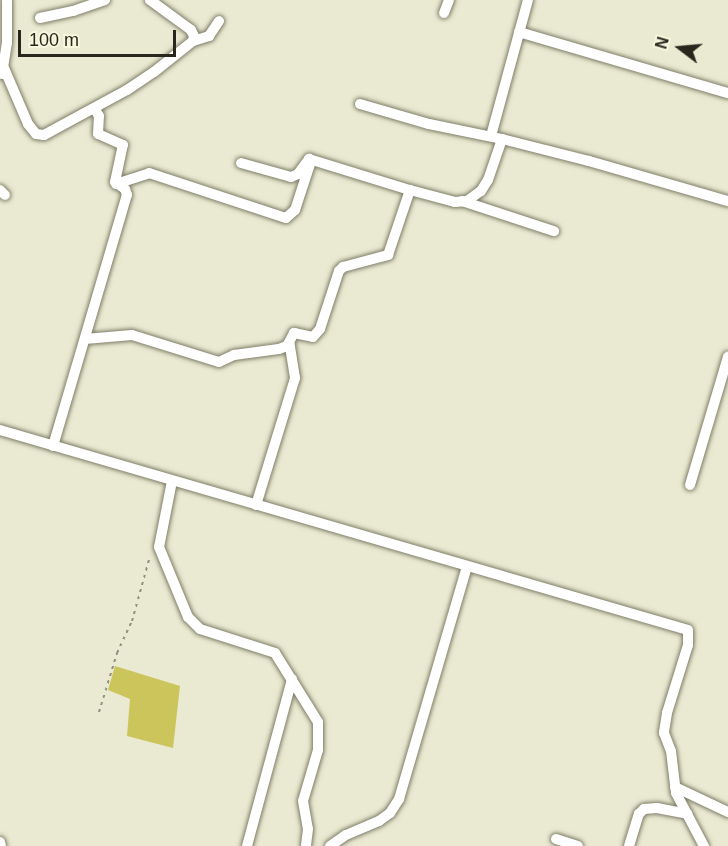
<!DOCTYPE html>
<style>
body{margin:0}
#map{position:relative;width:728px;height:846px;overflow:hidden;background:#eae9d1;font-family:Arial,sans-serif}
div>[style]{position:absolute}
.water>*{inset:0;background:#cbc55c}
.path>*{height:2px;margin-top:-1px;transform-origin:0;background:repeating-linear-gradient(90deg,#929180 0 3px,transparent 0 7.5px)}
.roads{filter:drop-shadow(0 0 2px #7f7e68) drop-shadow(0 0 2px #7f7e68)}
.street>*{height:10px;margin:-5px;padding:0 5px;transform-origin:5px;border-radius:5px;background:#fff}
span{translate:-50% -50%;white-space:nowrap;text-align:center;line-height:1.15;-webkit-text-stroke:6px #f7f7de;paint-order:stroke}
.north{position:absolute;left:650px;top:18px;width:60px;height:60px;-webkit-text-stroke:4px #f7f7de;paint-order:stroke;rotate:286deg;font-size:16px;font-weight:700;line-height:24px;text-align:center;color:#27271e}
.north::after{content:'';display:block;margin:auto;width:21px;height:27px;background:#27271e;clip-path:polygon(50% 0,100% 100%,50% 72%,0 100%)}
.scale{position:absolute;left:18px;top:30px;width:158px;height:27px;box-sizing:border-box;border:3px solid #27271e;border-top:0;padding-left:8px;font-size:18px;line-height:21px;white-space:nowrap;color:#27271e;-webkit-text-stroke:4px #f7f7de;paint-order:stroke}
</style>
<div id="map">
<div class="water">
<div style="clip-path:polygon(115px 666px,180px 686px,173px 748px,127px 736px,130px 699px,108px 690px)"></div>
</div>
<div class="path">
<div style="left:99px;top:712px;width:62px;rotate:-73deg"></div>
<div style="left:117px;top:653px;width:35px;rotate:-65deg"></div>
<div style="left:132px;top:621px;width:67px;rotate:-74.5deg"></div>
</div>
<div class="roads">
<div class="street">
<div style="left:444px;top:13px;width:14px;rotate:-69deg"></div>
<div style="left:40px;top:18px;width:34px;rotate:-12deg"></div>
<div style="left:73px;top:11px;width:34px;rotate:-19deg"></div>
<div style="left:519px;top:32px;width:218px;rotate:16.3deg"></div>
<div style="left:193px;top:41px;width:17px;rotate:-17deg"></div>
<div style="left:209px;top:36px;width:18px;rotate:-56deg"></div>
<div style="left:4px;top:68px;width:61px;rotate:66.8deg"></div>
<div style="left:28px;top:124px;width:13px;rotate:51deg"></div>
<div style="left:36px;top:134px;width:8px;rotate:7deg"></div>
<div style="left:44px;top:135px;width:94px;rotate:-28.5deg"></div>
<div style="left:127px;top:90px;width:32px;rotate:-34deg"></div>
<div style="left:154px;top:72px;width:50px;rotate:-38.5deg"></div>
<div style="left:193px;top:41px;width:5px;rotate:-79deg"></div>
<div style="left:194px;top:36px;width:7px;rotate:-117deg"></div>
<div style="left:191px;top:30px;width:51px;rotate:-143.8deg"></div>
<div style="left:2px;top:74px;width:31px;rotate:-81deg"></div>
<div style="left:7px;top:43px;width:43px;rotate:-90deg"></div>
<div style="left:360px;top:104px;width:72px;rotate:16.2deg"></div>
<div style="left:429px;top:124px;width:75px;rotate:11.6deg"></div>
<div style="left:502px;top:139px;width:90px;rotate:14.2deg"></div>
<div style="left:589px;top:161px;width:145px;rotate:16.1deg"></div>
<div style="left:491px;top:136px;width:141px;rotate:-74.8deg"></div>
<div style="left:241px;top:163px;width:52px;rotate:15.6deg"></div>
<div style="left:291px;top:177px;width:8px;rotate:-23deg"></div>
<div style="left:298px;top:174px;width:19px;rotate:-54deg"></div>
<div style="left:309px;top:159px;width:106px;rotate:17.1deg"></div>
<div style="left:410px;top:190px;width:47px;rotate:14.9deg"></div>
<div style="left:455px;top:202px;width:12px;rotate:-5deg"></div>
<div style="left:467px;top:201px;width:17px;rotate:-36deg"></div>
<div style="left:481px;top:191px;width:13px;rotate:-58deg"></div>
<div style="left:488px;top:180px;width:43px;rotate:-71.1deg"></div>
<div style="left:116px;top:184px;width:35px;rotate:-18deg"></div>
<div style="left:149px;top:173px;width:144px;rotate:18.2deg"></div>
<div style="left:286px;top:218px;width:12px;rotate:-42deg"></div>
<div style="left:295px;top:210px;width:52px;rotate:-71.9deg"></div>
<div style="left:0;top:190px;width:7px;rotate:45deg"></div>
<div style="left:462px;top:201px;width:97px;rotate:18.1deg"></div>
<div style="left:85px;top:339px;width:47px;rotate:-4.9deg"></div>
<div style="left:132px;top:335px;width:91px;rotate:17.2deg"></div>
<div style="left:219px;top:362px;width:17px;rotate:-25deg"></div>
<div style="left:234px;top:355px;width:45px;rotate:-7.6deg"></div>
<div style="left:279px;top:349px;width:9px;rotate:-21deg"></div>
<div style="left:287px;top:346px;width:15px;rotate:-62deg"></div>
<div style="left:294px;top:333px;width:19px;rotate:12deg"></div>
<div style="left:313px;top:337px;width:11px;rotate:-49deg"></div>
<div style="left:320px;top:329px;width:61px;rotate:-71.9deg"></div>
<div style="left:339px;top:271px;width:6px;rotate:-45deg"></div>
<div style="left:343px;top:267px;width:47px;rotate:-14.9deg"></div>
<div style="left:388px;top:255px;width:69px;rotate:-71.3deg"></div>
<div style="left:0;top:430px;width:716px;rotate:16.21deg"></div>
<div style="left:688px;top:630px;width:15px;rotate:90deg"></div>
<div style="left:688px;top:645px;width:71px;rotate:107.2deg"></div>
<div style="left:667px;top:713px;width:20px;rotate:99deg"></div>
<div style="left:664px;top:733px;width:19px;rotate:69deg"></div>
<div style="left:671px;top:751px;width:42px;rotate:83.2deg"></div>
<div style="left:676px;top:793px;width:60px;rotate:62.2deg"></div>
<div style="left:53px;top:446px;width:262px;rotate:-73.6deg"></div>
<div style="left:127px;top:195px;width:6px;rotate:-108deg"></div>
<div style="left:125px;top:189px;width:12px;rotate:-145deg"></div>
<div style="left:115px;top:182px;width:38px;rotate:-78deg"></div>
<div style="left:123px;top:145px;width:27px;rotate:-156deg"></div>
<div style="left:98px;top:134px;width:18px;rotate:-87deg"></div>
<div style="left:99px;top:116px;width:9px;rotate:-122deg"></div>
<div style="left:172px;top:481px;width:67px;rotate:101.1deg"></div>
<div style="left:159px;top:547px;width:76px;rotate:67.5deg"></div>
<div style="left:188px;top:617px;width:17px;rotate:45deg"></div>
<div style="left:200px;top:629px;width:79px;rotate:17.7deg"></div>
<div style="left:275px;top:653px;width:81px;rotate:58.1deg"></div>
<div style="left:318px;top:722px;width:28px;rotate:90deg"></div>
<div style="left:318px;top:750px;width:53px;rotate:106.4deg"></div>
<div style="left:303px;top:801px;width:28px;rotate:80deg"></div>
<div style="left:308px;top:829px;width:17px;rotate:97deg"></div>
<div style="left:690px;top:485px;width:134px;rotate:-73.5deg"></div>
<div style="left:256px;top:505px;width:133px;rotate:-72.9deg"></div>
<div style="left:295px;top:378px;width:36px;rotate:-99deg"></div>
<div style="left:675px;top:787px;width:59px;rotate:25.3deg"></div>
<div style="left:556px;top:839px;width:23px;rotate:18deg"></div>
<div style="left:0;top:842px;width:4px;rotate:76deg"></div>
<div style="left:247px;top:846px;width:173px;rotate:-74.9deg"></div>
<div style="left:330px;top:846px;width:19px;rotate:-35deg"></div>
<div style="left:346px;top:835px;width:36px;rotate:-23deg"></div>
<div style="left:379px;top:821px;width:14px;rotate:-36deg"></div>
<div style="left:390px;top:813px;width:17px;rotate:-57deg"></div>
<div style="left:399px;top:799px;width:242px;rotate:-73.7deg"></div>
<div style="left:629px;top:846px;width:34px;rotate:-73deg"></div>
<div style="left:639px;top:814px;width:7px;rotate:-45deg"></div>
<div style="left:644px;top:809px;width:13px;rotate:-4deg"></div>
<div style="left:657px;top:808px;width:31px;rotate:11deg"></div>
</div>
</div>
<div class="north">N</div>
<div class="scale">100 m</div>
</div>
